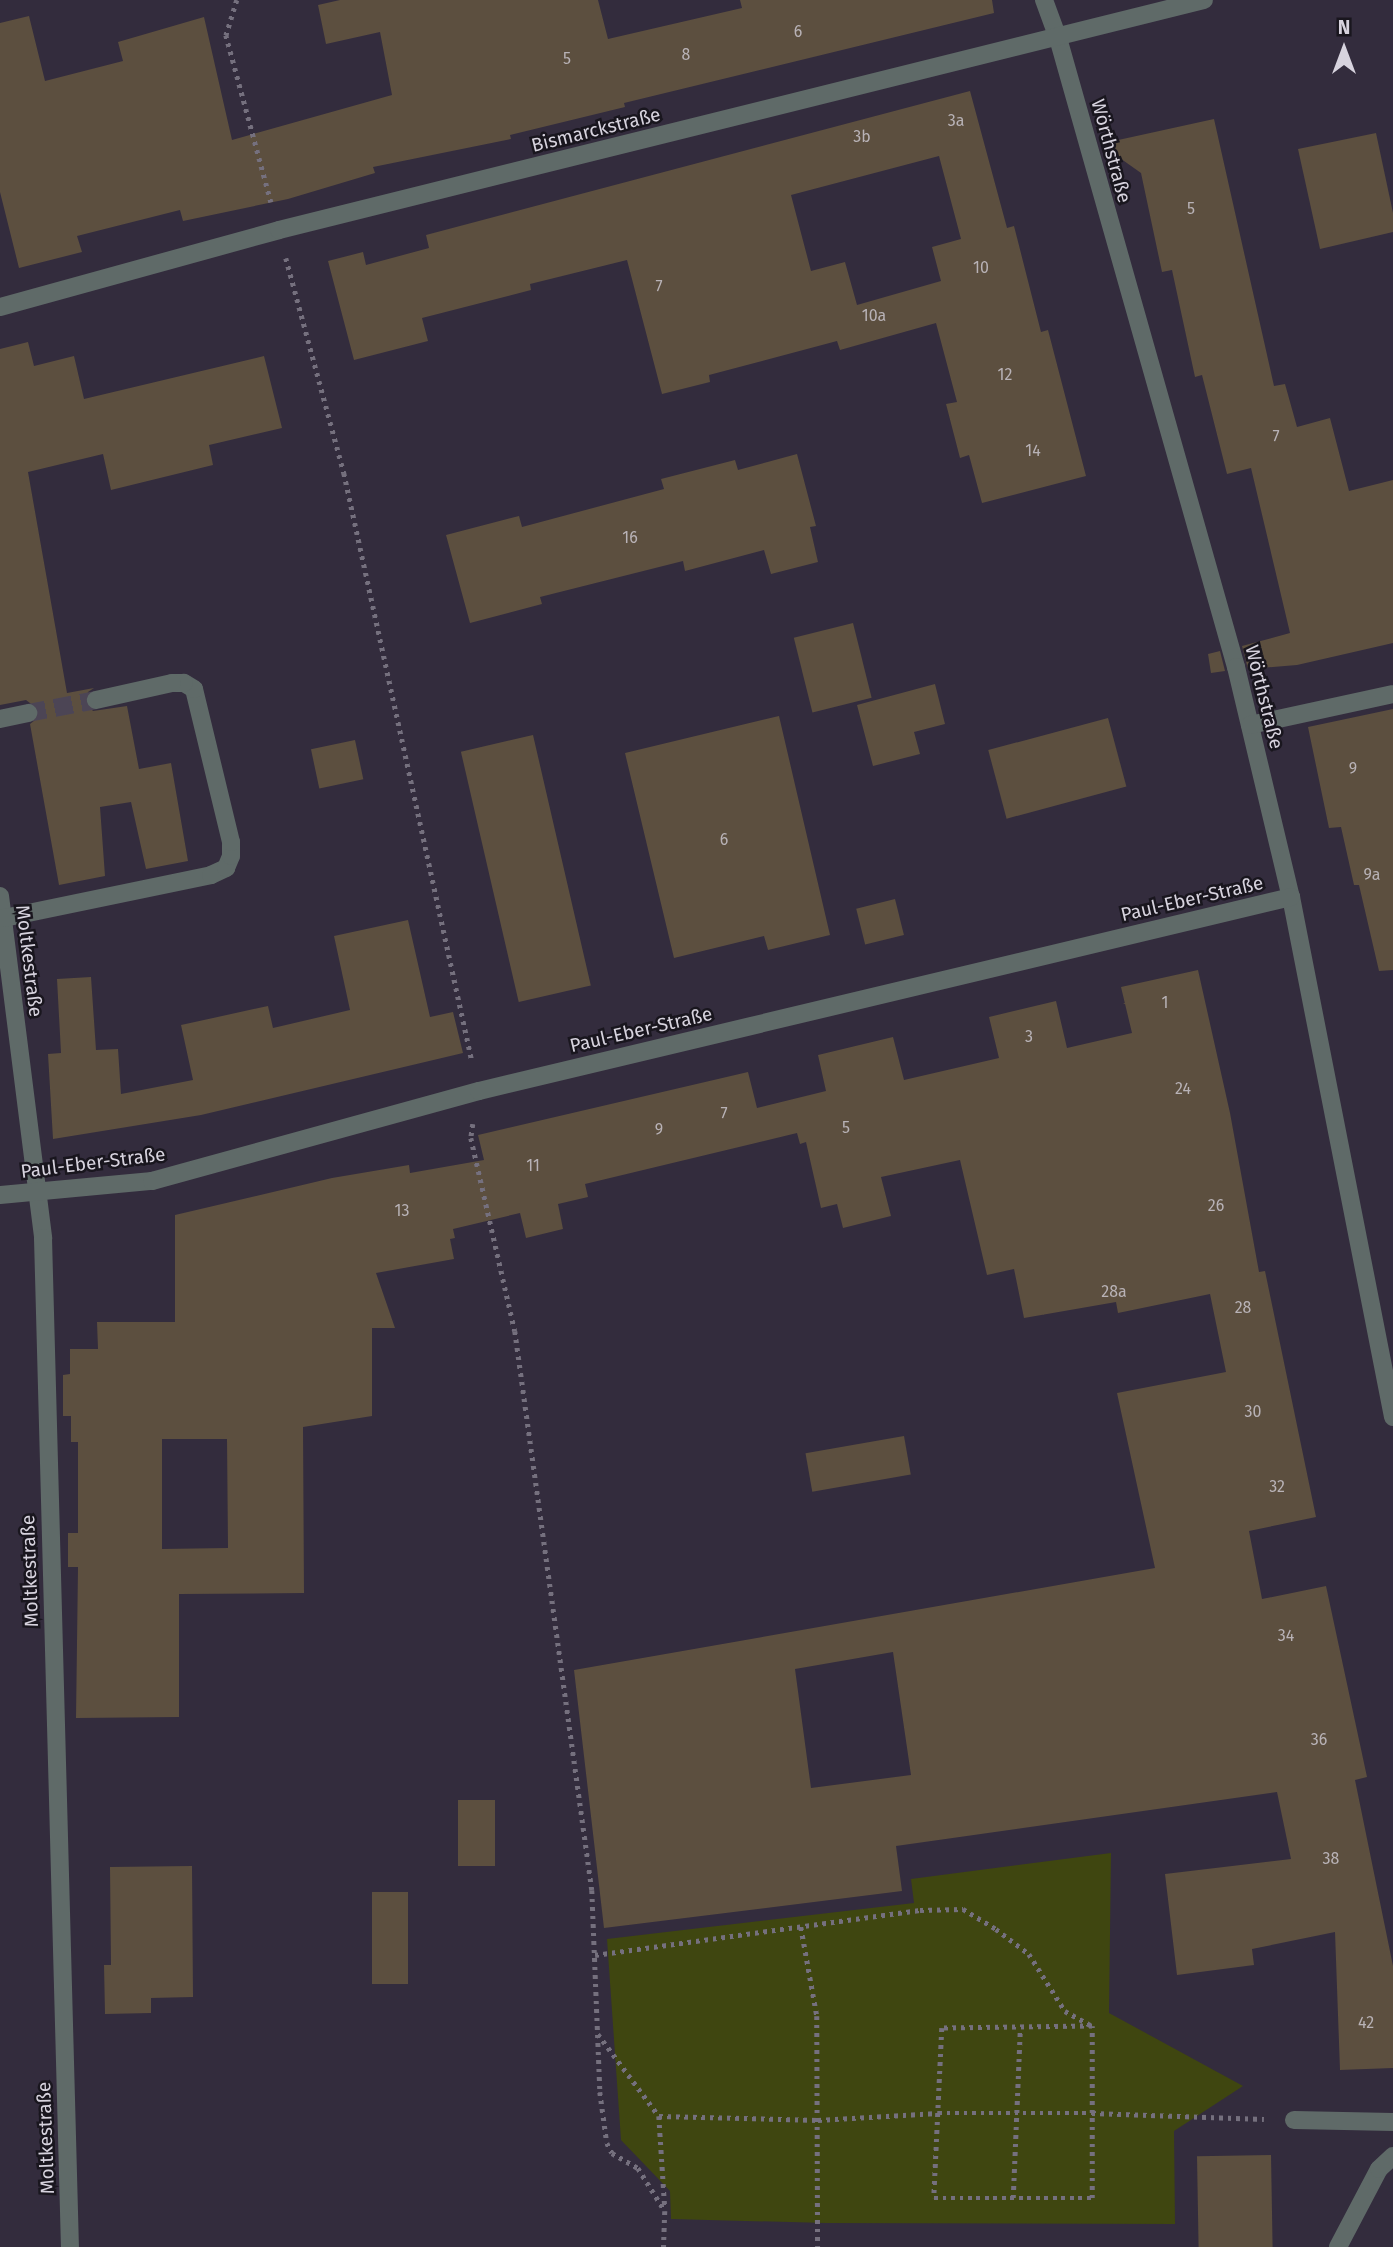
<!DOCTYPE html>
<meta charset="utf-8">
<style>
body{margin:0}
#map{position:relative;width:1393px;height:2247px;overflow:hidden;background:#332c3d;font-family:"Fira Sans",sans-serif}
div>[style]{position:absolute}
.green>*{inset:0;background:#3f4610}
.building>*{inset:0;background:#5c4f3f;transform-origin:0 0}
.minor-tunnel>*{height:18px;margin-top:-9px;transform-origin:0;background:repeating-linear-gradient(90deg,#4c4555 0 18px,transparent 0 27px)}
.path>*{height:4.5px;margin-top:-2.25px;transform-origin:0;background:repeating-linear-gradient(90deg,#75707e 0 3.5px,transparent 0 8.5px)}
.minor>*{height:18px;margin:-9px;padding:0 9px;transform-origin:9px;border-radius:9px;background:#5f6a68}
span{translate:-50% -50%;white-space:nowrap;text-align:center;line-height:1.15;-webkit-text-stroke:5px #19161e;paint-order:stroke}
.number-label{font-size:16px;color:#b8b2b6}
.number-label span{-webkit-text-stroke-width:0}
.street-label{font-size:19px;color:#d7d3de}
.north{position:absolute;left:1309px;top:14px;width:70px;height:70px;-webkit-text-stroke:5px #19161e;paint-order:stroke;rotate:0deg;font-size:19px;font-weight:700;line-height:28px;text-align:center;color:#d7d3de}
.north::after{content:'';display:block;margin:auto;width:24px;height:32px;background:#d7d3de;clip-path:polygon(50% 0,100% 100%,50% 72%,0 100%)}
</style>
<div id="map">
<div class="green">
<div style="clip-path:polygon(1111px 1853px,1109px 2013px,1243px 2086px,1174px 2131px,1175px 2224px,826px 2223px,671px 2219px,670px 2191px,621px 2140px,607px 1939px,914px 1903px,911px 1879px)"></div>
</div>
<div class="building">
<div style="clip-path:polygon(340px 0,598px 0,608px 39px,742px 8px,740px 0,992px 0,994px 13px,624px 103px,625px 107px,510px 135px,511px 139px,373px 167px,375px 173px,288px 199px,183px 221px,180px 210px,77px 236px,82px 252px,19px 268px,0 192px,0 23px,29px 16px,45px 81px,123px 61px,118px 42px,204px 17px,232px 140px,392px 95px,380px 32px,326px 44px,318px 5px)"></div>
<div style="clip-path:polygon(evenodd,970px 91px,1007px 228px,1014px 226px,1041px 332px,1048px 330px,1086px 476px,982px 503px,969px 455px,960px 458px,946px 404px,957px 402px,936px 323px,840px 350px,837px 341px,709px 375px,710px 382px,662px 394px,627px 260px,530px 284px,531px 290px,422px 318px,428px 341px,354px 360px,328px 261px,363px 252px,366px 265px,429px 248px,426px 235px,970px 91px,939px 156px,961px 239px,932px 247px,941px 281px,857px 305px,845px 262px,811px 271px,791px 195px,939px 156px)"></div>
<div style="clip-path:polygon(1214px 119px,1274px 386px,1285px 384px,1297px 427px,1330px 418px,1349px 491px,1393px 480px,1393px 643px,1297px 665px,1248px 669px,1242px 646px,1290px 633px,1251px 468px,1227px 474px,1202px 375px,1195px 377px,1172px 270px,1162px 272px,1141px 173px,1100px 144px)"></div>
<div style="clip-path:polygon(1376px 133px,1393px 213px,1393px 232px,1320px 249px,1298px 149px)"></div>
<div style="clip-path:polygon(28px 342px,34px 366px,74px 356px,84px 399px,264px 356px,282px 428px,209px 445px,213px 465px,111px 490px,103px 454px,28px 472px,67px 693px,94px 688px,88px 692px,85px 702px,93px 711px,127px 706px,139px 769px,171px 763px,188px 861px,146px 869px,131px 802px,100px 807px,105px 876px,59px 885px,30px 724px,39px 717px,39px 710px,26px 700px,0 705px,0 349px)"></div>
<div style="clip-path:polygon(797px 454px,816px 526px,810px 527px,818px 562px,771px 574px,764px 550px,685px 571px,683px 561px,540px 597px,542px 604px,470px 623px,446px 535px,519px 516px,522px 527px,664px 489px,661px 479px,735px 460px,738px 470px)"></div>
<div style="left:853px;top:623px;width:77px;height:61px;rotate:76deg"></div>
<div style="clip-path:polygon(1220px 651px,1225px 671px,1211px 673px,1208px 654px)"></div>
<div style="clip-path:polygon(935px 684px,945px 724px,914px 732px,920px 754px,873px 766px,857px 705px)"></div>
<div style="clip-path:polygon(1393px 709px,1393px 970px,1379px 971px,1359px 885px,1354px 885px,1341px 827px,1329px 828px,1308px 727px)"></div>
<div style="clip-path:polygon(779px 716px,830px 935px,768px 950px,764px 936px,674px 958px,625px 753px)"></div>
<div style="left:1108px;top:718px;width:71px;height:124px;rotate:75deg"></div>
<div style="left:533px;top:735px;width:257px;height:74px;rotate:77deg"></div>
<div style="left:355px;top:740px;width:40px;height:45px;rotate:78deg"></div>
<div style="left:895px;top:899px;width:37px;height:40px;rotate:76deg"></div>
<div style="clip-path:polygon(408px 920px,430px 1017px,453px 1012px,463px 1053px,201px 1115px,53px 1139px,48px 1054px,61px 1053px,57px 979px,91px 977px,96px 1050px,118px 1049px,121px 1094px,193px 1080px,181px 1025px,268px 1006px,273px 1028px,350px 1010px,334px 936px)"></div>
<div style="clip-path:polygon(evenodd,1198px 970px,1230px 1113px,1259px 1272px,1265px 1271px,1316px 1517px,1249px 1531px,1262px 1599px,1326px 1586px,1367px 1777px,1355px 1780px,1393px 1966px,1393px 2068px,1340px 2070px,1335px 1932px,1252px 1949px,1254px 1965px,1177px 1975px,1165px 1874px,1291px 1859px,1277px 1792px,896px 1846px,902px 1891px,604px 1928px,574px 1670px,1155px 1568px,1117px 1393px,1226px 1372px,1210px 1294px,1118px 1313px,1116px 1302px,1024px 1318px,1014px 1269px,987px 1275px,960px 1160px,881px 1177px,891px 1216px,843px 1228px,837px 1204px,821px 1208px,806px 1142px,800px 1144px,797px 1133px,585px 1184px,588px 1197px,558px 1204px,563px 1229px,526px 1238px,520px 1213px,453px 1229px,455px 1238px,450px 1239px,454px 1259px,376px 1273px,395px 1328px,372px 1328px,372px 1416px,303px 1427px,304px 1593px,179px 1594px,179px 1717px,76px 1718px,78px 1567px,68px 1567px,68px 1533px,78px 1533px,78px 1442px,71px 1442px,71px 1416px,63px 1416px,63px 1375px,70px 1374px,70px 1349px,98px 1349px,97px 1322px,175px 1322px,175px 1215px,332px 1178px,409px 1165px,410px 1173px,484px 1160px,478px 1135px,748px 1072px,757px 1108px,826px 1091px,818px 1055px,893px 1037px,904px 1080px,999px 1058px,989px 1017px,1056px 1001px,1067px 1048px,1132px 1033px,1121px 987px,1198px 970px,162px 1439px,227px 1439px,228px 1548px,162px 1549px,162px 1439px,1198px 970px,893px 1652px,911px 1775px,811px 1788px,795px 1669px,893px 1652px)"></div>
<div style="left:904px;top:1436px;width:39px;height:100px;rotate:80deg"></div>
<div style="left:458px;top:1800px;width:37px;height:66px"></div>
<div style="clip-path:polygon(192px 1866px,193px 1997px,151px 1998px,151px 2013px,105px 2014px,104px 1965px,111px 1965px,110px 1867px)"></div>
<div style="left:372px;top:1892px;width:36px;height:92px"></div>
<div style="left:1271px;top:2155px;width:92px;height:74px;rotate:89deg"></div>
</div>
<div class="minor-tunnel">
<div style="left:28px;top:713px;width:69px;rotate:-10.8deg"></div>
</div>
<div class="path">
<div style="left:237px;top:0;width:37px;rotate:107deg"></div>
<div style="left:226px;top:35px;width:173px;rotate:74.9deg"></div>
<div style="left:286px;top:258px;width:223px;rotate:74.9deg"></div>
<div style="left:344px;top:473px;width:602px;rotate:77.72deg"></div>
<div style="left:473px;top:1124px;width:14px;rotate:98deg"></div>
<div style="left:471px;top:1138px;width:198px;rotate:77.2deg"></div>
<div style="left:515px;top:1331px;width:564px;rotate:82.16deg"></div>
<div style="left:592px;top:1890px;width:202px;rotate:87.7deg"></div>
<div style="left:600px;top:2092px;width:51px;rotate:82.2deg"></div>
<div style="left:607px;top:2143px;width:11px;rotate:63deg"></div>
<div style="left:612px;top:2153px;width:30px;rotate:30deg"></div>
<div style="left:638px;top:2168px;width:51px;rotate:57.9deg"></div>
<div style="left:665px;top:2211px;width:36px;rotate:92deg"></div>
<div style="left:801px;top:1927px;width:90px;rotate:79.8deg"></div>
<div style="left:817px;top:2016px;width:231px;rotate:89.8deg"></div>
<div style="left:595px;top:1955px;width:328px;rotate:-7.9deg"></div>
<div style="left:920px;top:1910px;width:43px;rotate:-1.3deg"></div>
<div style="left:963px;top:1909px;width:39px;rotate:31deg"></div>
<div style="left:996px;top:1929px;width:41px;rotate:37.1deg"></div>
<div style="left:1029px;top:1954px;width:67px;rotate:57.7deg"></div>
<div style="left:1065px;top:2011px;width:31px;rotate:29deg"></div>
<div style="left:1092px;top:2026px;width:150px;rotate:179.2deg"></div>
<div style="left:942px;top:2028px;width:170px;rotate:92.7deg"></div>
<div style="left:934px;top:2198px;width:158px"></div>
<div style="left:1092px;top:2198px;width:172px;rotate:-90deg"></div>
<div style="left:598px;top:2034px;width:102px;rotate:53.4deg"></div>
<div style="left:659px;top:2116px;width:92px;rotate:86.3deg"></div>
<div style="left:659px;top:2116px;width:159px;rotate:1.4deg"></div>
<div style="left:818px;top:2120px;width:120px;rotate:-3.3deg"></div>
<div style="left:938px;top:2113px;width:154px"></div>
<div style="left:1092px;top:2113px;width:172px;rotate:2deg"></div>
<div style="left:1013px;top:2198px;width:170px;rotate:-87.6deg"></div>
</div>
<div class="minor">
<div style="left:1044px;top:0;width:40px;rotate:69.8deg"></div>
<div style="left:1058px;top:38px;width:654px;rotate:74.2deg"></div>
<div style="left:1236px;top:667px;width:236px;rotate:76.6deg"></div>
<div style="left:1291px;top:897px;width:530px;rotate:78.9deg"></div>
<div style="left:0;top:307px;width:289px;rotate:-15.4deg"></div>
<div style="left:279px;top:230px;width:953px;rotate:-13.96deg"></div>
<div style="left:0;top:719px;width:29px;rotate:-12deg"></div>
<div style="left:1250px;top:725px;width:146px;rotate:-12.2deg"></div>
<div style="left:0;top:896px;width:345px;rotate:82.8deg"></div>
<div style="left:43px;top:1238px;width:1009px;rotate:88.47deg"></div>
<div style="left:4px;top:918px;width:211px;rotate:-11.7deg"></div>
<div style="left:211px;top:875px;width:17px;rotate:-25deg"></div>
<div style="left:226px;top:868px;width:13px;rotate:-67deg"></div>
<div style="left:231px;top:856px;width:14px;rotate:-90deg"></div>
<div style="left:231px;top:842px;width:157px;rotate:-103.6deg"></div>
<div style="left:194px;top:689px;width:12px;rotate:-149deg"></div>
<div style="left:184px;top:683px;width:12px;rotate:180deg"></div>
<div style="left:172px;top:683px;width:78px;rotate:167.4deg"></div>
<div style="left:0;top:1195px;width:153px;rotate:-5.3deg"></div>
<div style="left:152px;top:1181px;width:339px;rotate:-15.4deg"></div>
<div style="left:479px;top:1091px;width:835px;rotate:-13.44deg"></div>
<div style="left:1294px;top:2120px;width:99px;rotate:1.2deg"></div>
<div style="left:1338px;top:2247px;width:88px;rotate:-62.3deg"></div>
<div style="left:1379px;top:2169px;width:19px;rotate:-43deg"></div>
</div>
<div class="number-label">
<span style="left:798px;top:32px">6</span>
<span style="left:686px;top:55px">8</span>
<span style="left:567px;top:59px">5</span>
<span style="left:956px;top:121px">3a</span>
<span style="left:862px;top:137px">3b</span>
<span style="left:1191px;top:209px">5</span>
<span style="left:981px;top:268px">10</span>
<span style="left:659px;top:287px">7</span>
<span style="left:874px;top:316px">10a</span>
<span style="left:1005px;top:375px">12</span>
<span style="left:1276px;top:437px">7</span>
<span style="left:1033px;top:451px">14</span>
<span style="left:630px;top:538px">16</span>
<span style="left:1353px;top:769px">9</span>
<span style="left:724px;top:840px">6</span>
<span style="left:1372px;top:875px">9a</span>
<span style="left:1165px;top:1003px">1</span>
<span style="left:1029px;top:1037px">3</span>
<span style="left:1183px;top:1089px">24</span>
<span style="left:724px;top:1114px">7</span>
<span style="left:846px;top:1128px">5</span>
<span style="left:659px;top:1130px">9</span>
<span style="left:533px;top:1166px">11</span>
<span style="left:1216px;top:1206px">26</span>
<span style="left:402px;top:1211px">13</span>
<span style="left:1114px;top:1292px">28a</span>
<span style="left:1243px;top:1308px">28</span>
<span style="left:1253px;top:1412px">30</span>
<span style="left:1277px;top:1487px">32</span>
<span style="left:1286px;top:1636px">34</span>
<span style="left:1319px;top:1740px">36</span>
<span style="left:1331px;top:1859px">38</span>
<span style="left:1366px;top:2023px">42</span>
</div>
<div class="street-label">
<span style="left:596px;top:130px;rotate:-14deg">Bismarckstraße</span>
<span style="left:1111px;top:151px;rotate:75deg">Wörthstraße</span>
<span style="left:1264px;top:697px;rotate:76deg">Wörthstraße</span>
<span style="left:1192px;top:899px;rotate:-13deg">Paul-Eber-Straße</span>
<span style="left:29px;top:961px;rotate:83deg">Moltkestraße</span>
<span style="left:641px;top:1030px;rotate:-13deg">Paul-Eber-Straße</span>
<span style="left:93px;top:1163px;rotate:-7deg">Paul-Eber-Straße</span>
<span style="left:30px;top:1571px;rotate:-92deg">Moltkestraße</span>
<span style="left:46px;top:2138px;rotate:-92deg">Moltkestraße</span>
</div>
<div class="north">N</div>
</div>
